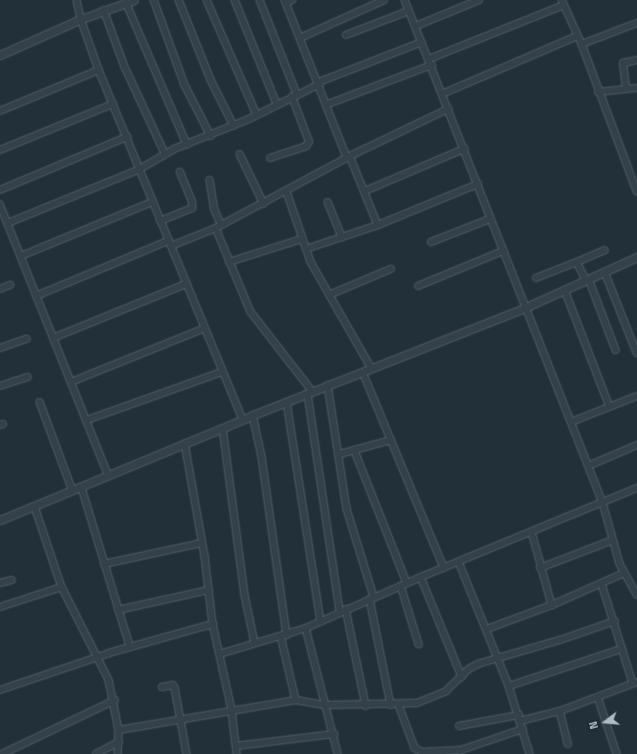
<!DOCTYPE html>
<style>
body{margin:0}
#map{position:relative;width:637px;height:754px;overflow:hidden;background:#213039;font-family:"Titillium Web",sans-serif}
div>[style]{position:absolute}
.roads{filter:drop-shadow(0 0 1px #525f67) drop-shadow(0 0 1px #525f67)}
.minor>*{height:5.5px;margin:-2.75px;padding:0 2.75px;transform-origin:2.75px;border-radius:2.75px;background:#34414a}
.tertiary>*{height:7px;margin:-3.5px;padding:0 3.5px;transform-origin:3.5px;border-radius:3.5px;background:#34414a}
span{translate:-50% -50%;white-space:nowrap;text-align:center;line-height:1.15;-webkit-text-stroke:3px #1a262e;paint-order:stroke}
.north{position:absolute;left:585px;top:702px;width:40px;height:40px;-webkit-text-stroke:3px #1a262e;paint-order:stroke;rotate:254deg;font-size:11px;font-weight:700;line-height:16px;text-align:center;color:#afbcc6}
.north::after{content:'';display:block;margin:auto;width:14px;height:18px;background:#afbcc6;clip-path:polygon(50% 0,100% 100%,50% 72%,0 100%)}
</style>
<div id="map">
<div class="roads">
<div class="minor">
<div style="left:77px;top:0;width:19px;rotate:78deg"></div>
<div style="left:81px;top:19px;width:54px;rotate:70.6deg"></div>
<div style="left:99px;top:70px;width:378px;rotate:67.6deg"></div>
<div style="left:154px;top:0;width:90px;rotate:70deg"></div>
<div style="left:185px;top:85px;width:57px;rotate:63deg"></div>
<div style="left:179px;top:0;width:86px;rotate:68.2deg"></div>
<div style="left:211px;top:80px;width:51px;rotate:63.4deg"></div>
<div style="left:207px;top:0;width:125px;rotate:66.5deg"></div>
<div style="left:235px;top:0;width:112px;rotate:68deg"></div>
<div style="left:260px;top:0;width:101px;rotate:68.5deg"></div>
<div style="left:285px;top:0;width:169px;rotate:68.5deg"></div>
<div style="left:405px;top:0;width:541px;rotate:68.51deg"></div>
<div style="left:603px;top:503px;width:63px;rotate:74.4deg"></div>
<div style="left:620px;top:564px;width:35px;rotate:61deg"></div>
<div style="left:562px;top:0;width:48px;rotate:65.6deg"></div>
<div style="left:582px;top:44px;width:157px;rotate:69.5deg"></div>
<div style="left:126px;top:2px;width:155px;rotate:66.8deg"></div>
<div style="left:286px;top:3px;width:7px;rotate:-27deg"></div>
<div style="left:104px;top:10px;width:61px;rotate:69.8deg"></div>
<div style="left:125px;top:67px;width:95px;rotate:65.1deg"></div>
<div style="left:416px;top:26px;width:68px;rotate:-22.4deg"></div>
<div style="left:346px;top:35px;width:67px;rotate:-20.9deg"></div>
<div style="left:300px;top:38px;width:92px;rotate:-24.3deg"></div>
<div style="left:582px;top:44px;width:59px;rotate:-20.9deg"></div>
<div style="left:429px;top:59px;width:145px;rotate:-21.8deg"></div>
<div style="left:319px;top:82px;width:110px;rotate:-21.2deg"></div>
<div style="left:626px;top:88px;width:25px;rotate:-97deg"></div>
<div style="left:623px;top:63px;width:14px;rotate:-12deg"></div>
<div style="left:598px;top:92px;width:39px;rotate:-6deg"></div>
<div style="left:442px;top:94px;width:147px;rotate:-23.2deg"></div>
<div style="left:328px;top:104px;width:111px;rotate:-20.6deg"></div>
<div style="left:0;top:111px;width:107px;rotate:-22.5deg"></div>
<div style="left:0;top:150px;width:122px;rotate:-22.2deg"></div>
<div style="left:240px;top:154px;width:55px;rotate:64.4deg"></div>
<div style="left:350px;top:156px;width:74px;rotate:67.9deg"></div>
<div style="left:270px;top:158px;width:38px;rotate:-18deg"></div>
<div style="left:306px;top:146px;width:5px;rotate:-53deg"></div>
<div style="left:309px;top:142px;width:48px;rotate:-110.7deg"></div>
<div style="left:210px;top:180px;width:30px;rotate:81deg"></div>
<div style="left:215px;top:210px;width:15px;rotate:67deg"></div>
<div style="left:0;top:190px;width:138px;rotate:-22.7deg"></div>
<div style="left:365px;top:191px;width:108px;rotate:-23deg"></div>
<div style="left:287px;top:192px;width:74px;rotate:71.1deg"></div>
<div style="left:311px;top:262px;width:123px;rotate:60.3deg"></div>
<div style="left:328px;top:202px;width:38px;rotate:68deg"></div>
<div style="left:0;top:204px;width:293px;rotate:68.2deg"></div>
<div style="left:160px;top:221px;width:35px;rotate:-22deg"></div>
<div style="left:192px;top:208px;width:6px;rotate:-90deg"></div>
<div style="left:192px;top:202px;width:32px;rotate:-112deg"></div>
<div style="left:8px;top:223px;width:143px;rotate:-22.2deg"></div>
<div style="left:140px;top:169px;width:39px;rotate:-30deg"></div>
<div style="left:174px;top:149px;width:79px;rotate:-21.7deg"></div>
<div style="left:247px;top:120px;width:81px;rotate:-26.3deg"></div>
<div style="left:216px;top:228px;width:91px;rotate:67.4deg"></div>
<div style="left:251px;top:312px;width:101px;rotate:52.2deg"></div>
<div style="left:431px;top:242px;width:63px;rotate:-21.3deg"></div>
<div style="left:171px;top:246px;width:48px;rotate:-21.8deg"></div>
<div style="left:216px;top:228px;width:152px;rotate:-28.2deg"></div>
<div style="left:350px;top:156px;width:109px;rotate:-25.6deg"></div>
<div style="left:306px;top:249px;width:76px;rotate:-18.4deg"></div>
<div style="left:378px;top:225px;width:108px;rotate:-22.3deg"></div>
<div style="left:21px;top:256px;width:142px;rotate:-22.4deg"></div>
<div style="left:229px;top:262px;width:77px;rotate:-17.5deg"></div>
<div style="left:577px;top:262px;width:30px;rotate:-23deg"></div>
<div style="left:605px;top:272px;width:87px;rotate:68.4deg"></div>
<div style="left:536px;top:278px;width:44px;rotate:-21.3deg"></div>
<div style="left:577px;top:262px;width:20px;rotate:63deg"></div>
<div style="left:589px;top:279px;width:76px;rotate:69.2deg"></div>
<div style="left:418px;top:286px;width:92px;rotate:-22.4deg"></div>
<div style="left:0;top:289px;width:11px;rotate:-22deg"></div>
<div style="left:565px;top:290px;width:125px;rotate:69deg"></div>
<div style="left:329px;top:295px;width:67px;rotate:-22.8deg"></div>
<div style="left:36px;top:296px;width:143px;rotate:-22.6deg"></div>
<div style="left:53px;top:338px;width:144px;rotate:-22.1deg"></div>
<div style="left:0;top:348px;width:28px;rotate:-19deg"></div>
<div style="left:363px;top:372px;width:212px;rotate:67.5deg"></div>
<div style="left:71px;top:382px;width:144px;rotate:-21.9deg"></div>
<div style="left:328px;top:385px;width:125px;rotate:81.3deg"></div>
<div style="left:347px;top:509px;width:92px;rotate:72.9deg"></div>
<div style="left:0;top:386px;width:29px;rotate:-18deg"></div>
<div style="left:308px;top:394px;width:220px;rotate:81.6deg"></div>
<div style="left:40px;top:402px;width:95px;rotate:69.7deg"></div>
<div style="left:287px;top:402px;width:222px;rotate:81.2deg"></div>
<div style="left:253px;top:415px;width:43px;rotate:77.9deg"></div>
<div style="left:262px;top:457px;width:180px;rotate:82deg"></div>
<div style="left:87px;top:420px;width:143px;rotate:-19.6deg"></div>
<div style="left:571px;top:422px;width:71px;rotate:-21.5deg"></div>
<div style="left:0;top:425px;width:3px;rotate:-18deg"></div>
<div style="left:223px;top:428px;width:168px;rotate:82.5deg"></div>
<div style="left:245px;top:595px;width:49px;rotate:78.2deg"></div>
<div style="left:185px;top:443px;width:115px;rotate:80deg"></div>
<div style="left:205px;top:556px;width:68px;rotate:83.3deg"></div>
<div style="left:213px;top:624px;width:88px;rotate:77.5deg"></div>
<div style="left:232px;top:710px;width:44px;rotate:83.5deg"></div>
<div style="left:355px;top:451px;width:142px;rotate:68.5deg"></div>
<div style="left:340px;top:454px;width:53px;rotate:-15.4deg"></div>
<div style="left:588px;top:466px;width:53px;rotate:-23.2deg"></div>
<div style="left:82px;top:488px;width:165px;rotate:73.1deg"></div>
<div style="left:35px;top:507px;width:84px;rotate:71.4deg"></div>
<div style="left:62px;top:587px;width:104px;rotate:63.2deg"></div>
<div style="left:109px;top:680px;width:51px;rotate:78.7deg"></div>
<div style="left:119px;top:730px;width:24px;rotate:92deg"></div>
<div style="left:532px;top:532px;width:76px;rotate:74.7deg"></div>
<div style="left:459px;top:562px;width:134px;rotate:68deg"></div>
<div style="left:509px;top:686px;width:71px;rotate:72.8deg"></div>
<div style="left:104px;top:564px;width:100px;rotate:-12.1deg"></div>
<div style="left:540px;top:568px;width:78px;rotate:-21deg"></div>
<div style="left:421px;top:577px;width:108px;rotate:67.7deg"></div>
<div style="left:0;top:583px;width:12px;rotate:-14deg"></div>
<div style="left:602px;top:584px;width:104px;rotate:72.6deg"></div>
<div style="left:401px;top:586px;width:61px;rotate:72.8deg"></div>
<div style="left:370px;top:599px;width:108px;rotate:78.8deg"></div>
<div style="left:0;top:607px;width:65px;rotate:-17.9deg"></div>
<div style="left:346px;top:609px;width:99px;rotate:78.3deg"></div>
<div style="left:118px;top:610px;width:93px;rotate:-12.4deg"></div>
<div style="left:306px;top:628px;width:130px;rotate:75.7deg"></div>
<div style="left:487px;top:629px;width:69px;rotate:-20.3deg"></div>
<div style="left:552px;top:605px;width:79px;rotate:-24deg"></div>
<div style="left:281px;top:636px;width:66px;rotate:76.8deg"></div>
<div style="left:220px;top:654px;width:90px;rotate:-16.8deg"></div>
<div style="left:306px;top:628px;width:126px;rotate:-23.9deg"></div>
<div style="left:421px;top:577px;width:234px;rotate:-22.4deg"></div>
<div style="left:509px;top:686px;width:118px;rotate:-18.3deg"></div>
<div style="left:162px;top:687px;width:11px;rotate:-10deg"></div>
<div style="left:173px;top:685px;width:4px;rotate:56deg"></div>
<div style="left:175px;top:688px;width:67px;rotate:79.7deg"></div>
<div style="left:0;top:690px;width:122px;rotate:-18.6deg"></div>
<div style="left:116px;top:651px;width:101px;rotate:-15.6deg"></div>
<div style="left:598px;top:697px;width:60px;rotate:71.6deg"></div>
<div style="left:399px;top:705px;width:46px;rotate:69.6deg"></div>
<div style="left:415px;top:748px;width:8px;rotate:30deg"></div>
<div style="left:422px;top:752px;width:39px;rotate:-3deg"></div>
<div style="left:461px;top:750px;width:65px;rotate:-18.7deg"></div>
<div style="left:560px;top:711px;width:34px;rotate:76deg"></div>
<div style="left:520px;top:721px;width:41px;rotate:-14deg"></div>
<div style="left:560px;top:711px;width:82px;rotate:-20.6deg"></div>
<div style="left:459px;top:726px;width:61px;rotate:-10.4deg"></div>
<div style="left:119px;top:730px;width:180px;rotate:-9.6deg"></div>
<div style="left:296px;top:700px;width:29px;rotate:10deg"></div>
<div style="left:325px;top:705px;width:92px;rotate:-1.2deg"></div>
<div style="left:417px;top:703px;width:31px;rotate:-22deg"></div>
<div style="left:446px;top:691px;width:32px;rotate:-44deg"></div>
<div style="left:469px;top:669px;width:10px;rotate:-29deg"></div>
<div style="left:478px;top:664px;width:85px;rotate:-16.3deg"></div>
<div style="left:560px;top:640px;width:58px;rotate:-19.1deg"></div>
<div style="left:236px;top:746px;width:99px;rotate:-7deg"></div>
<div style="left:2px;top:754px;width:125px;rotate:-25.5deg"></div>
<div style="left:96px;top:754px;width:26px;rotate:-28deg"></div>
</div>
<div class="tertiary">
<div style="left:0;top:55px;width:89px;rotate:-24deg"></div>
<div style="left:81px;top:19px;width:56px;rotate:-19.7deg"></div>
<div style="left:0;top:520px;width:274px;rotate:-22.5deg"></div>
<div style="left:253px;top:415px;width:291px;rotate:-21.5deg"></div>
<div style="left:524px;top:308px;width:124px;rotate:-24.3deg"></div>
</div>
</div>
<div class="north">N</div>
</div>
